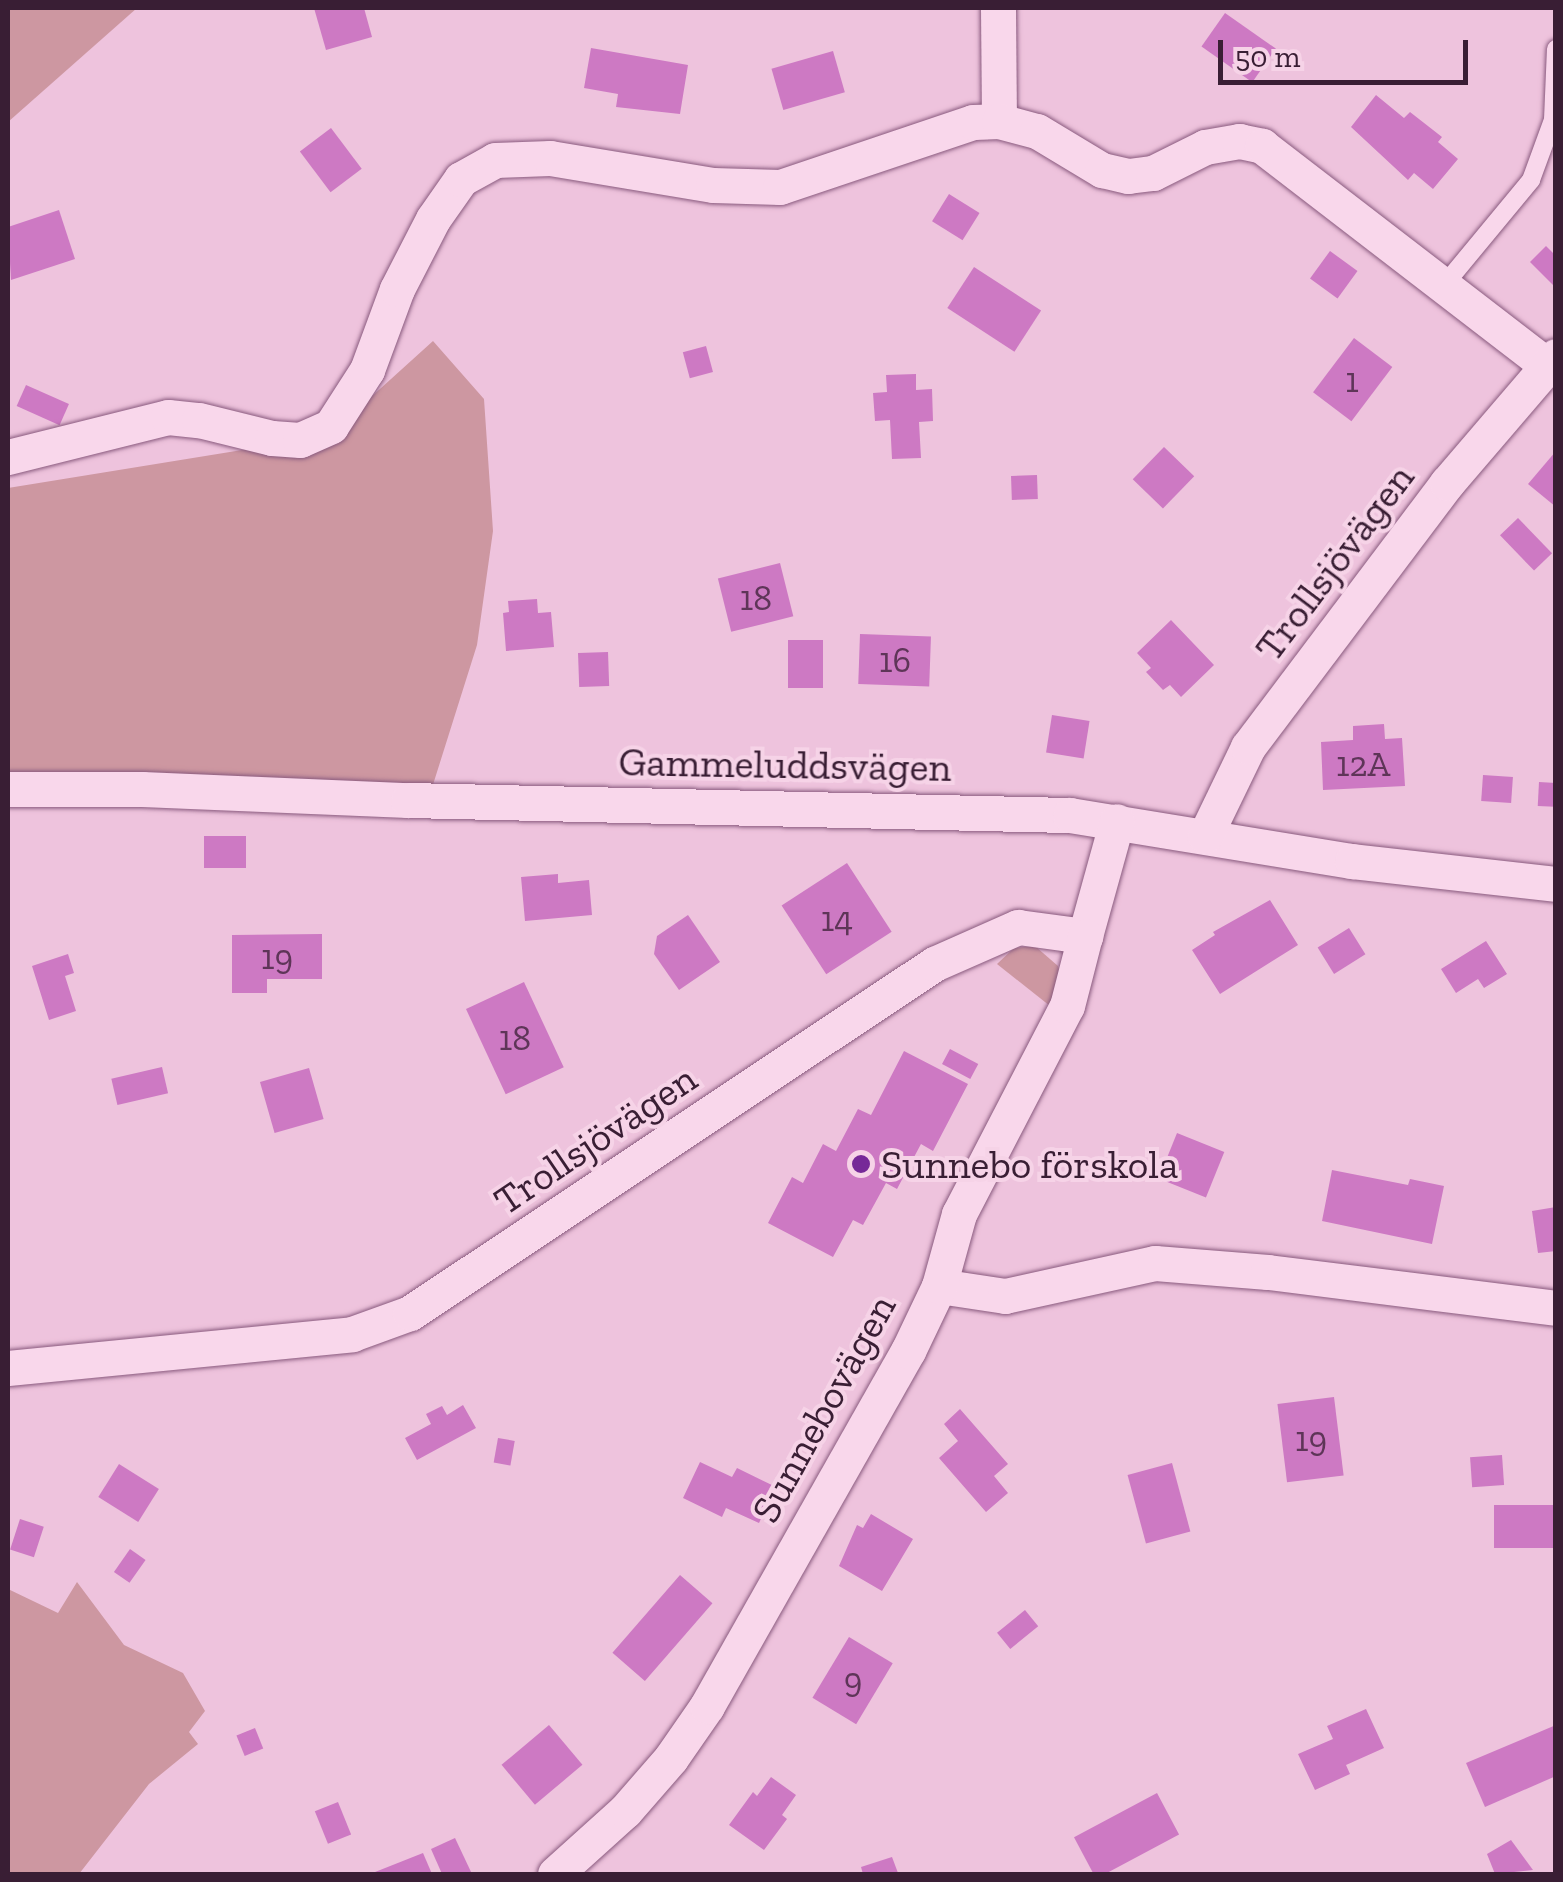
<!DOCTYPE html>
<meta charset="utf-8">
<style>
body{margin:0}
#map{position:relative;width:1563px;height:1882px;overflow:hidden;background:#eec3dd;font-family:"Zilla Slab",serif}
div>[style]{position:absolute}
.green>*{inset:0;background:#cd97a1}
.building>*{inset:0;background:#cd79c3;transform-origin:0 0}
.roads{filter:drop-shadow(0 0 2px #895a7e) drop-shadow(0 0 2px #895a7e)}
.lane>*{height:18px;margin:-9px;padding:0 9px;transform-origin:9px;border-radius:9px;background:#f9d7eb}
.street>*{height:35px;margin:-17.5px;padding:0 17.5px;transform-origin:17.5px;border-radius:17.5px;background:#f9d7eb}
.dots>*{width:28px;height:28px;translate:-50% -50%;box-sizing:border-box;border:5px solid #f6d3e7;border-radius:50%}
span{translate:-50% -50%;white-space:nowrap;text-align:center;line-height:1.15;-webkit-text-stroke:8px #f6d3e7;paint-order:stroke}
.number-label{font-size:35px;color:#5e3558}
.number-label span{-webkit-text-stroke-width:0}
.street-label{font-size:40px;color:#391e34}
.poi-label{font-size:40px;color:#391e34}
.left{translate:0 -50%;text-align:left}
.frame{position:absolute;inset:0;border:10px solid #391e34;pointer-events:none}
.scale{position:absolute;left:1218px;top:40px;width:250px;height:45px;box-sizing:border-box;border:5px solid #391e34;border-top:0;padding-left:12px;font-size:30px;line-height:35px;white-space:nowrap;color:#391e34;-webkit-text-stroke:8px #f6d3e7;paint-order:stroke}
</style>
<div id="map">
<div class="green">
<div style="clip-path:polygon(8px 8px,137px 8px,8px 122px)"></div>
<div style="clip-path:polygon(433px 341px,484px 399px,493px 531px,477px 645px,431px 791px,8px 777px,8px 488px,328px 436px)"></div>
<div style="clip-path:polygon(1035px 946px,1058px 966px,1061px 977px,1050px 1006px,997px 964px,1014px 948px)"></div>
<div style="clip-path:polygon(77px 1582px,124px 1645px,183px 1673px,205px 1711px,189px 1732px,198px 1744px,149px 1784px,79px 1874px,8px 1874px,8px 1589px,58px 1613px)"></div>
</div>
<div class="building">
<div style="clip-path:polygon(314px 8px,364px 8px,372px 37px,326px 50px)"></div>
<div style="left:1225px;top:13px;width:62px;height:41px;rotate:35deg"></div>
<div style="clip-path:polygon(591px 48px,688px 65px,680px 114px,616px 107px,618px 94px,584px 88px)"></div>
<div style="left:833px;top:51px;width:43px;height:64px;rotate:74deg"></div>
<div style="clip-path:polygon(1376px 95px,1404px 118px,1410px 112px,1442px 137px,1438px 142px,1458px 159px,1433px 189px,1414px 173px,1408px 180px,1351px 127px)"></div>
<div style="left:331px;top:128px;width:51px;height:39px;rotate:53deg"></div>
<div style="left:949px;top:194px;width:36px;height:32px;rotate:32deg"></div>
<div style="clip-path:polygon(59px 210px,75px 259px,11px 280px,8px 227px)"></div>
<div style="clip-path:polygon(1546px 246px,1556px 256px,1556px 288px,1530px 262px)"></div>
<div style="left:1330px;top:251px;width:34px;height:34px;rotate:36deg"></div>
<div style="left:974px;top:267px;width:80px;height:49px;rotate:33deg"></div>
<div style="left:1354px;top:338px;width:48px;height:68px;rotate:37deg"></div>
<div style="left:706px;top:346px;width:27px;height:24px;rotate:75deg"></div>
<div style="clip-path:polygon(916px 374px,916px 390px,932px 389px,933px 421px,919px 422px,921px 458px,892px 459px,890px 420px,875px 421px,873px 393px,887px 392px,886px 375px)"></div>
<div style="left:26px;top:385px;width:47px;height:23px;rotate:24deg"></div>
<div style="left:1164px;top:447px;width:42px;height:45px;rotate:44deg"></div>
<div style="clip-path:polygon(1556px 451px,1556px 507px,1528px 484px)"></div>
<div style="left:1037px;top:475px;width:24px;height:26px;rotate:88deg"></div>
<div style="left:1518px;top:518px;width:49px;height:25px;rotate:46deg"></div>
<div style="left:780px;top:563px;width:55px;height:64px;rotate:76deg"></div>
<div style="clip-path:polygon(537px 599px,538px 613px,551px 612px,554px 647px,506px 651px,503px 613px,509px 612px,508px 601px)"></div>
<div style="clip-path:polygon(1171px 620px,1214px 665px,1181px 697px,1170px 685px,1163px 690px,1146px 672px,1151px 668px,1137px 653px)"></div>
<div style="left:860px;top:634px;width:71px;height:50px;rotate:2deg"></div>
<div style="left:788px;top:640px;width:35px;height:48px"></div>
<div style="left:608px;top:652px;width:34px;height:30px;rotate:88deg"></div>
<div style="left:1052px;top:715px;width:38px;height:38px;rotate:9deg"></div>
<div style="clip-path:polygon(1384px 724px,1385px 739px,1402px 738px,1405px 786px,1323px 790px,1321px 742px,1353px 740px,1353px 726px)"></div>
<div style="left:1483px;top:775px;width:30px;height:26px;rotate:4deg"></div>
<div style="left:1539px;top:782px;width:17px;height:24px;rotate:3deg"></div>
<div style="left:204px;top:836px;width:42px;height:32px"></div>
<div style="left:847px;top:863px;width:82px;height:78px;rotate:57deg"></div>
<div style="clip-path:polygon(558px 874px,558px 883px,589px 880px,592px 915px,525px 921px,521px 877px)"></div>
<div style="clip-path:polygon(1270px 900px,1298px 945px,1220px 994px,1192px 950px,1215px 935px,1213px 932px)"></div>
<div style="clip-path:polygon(688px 915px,720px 962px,679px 990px,654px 954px,657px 936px)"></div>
<div style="left:1349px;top:928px;width:31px;height:37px;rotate:58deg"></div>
<div style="clip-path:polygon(322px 934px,322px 979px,267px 979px,267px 993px,232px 993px,232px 935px)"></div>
<div style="clip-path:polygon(1486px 941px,1507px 974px,1484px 988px,1478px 979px,1456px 993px,1441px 969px)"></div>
<div style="clip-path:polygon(68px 954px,74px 973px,65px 976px,76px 1011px,49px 1020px,32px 966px)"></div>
<div style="left:524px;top:982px;width:94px;height:64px;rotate:65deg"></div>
<div style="left:950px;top:1049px;width:32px;height:17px;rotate:28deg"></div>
<div style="clip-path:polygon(904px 1051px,968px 1084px,933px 1151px,921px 1144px,897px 1189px,886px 1183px,863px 1225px,853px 1220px,833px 1257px,768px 1223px,792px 1177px,803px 1183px,823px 1144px,836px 1151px,858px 1109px,871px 1115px)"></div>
<div style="left:162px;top:1067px;width:27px;height:52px;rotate:77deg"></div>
<div style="left:309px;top:1068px;width:53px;height:51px;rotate:74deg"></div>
<div style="left:1177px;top:1133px;width:51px;height:49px;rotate:22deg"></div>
<div style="clip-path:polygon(1332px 1170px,1408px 1185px,1410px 1179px,1444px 1186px,1432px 1244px,1322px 1221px)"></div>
<div style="clip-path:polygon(1556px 1207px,1556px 1251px,1538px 1253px,1532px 1211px)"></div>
<div style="left:1334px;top:1397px;width:79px;height:57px;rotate:83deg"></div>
<div style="clip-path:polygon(463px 1405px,476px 1428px,417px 1460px,405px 1438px,431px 1424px,426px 1414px,442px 1406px,447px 1415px)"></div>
<div style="clip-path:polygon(960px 1409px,1008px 1464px,994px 1476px,1008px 1493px,986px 1512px,939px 1458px,958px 1441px,944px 1424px)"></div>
<div style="left:498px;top:1438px;width:17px;height:25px;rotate:10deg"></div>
<div style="left:1502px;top:1455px;width:30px;height:32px;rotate:86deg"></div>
<div style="clip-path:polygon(700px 1462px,732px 1477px,737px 1468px,776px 1487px,759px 1523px,726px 1508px,722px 1517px,683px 1498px)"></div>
<div style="left:1172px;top:1463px;width:71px;height:46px;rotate:75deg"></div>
<div style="left:119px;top:1464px;width:47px;height:39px;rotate:32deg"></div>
<div style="left:1556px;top:1505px;width:43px;height:62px;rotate:90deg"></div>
<div style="clip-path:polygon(871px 1514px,913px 1539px,882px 1591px,839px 1566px,857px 1525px,863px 1528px)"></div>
<div style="left:20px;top:1519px;width:25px;height:32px;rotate:18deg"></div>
<div style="left:130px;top:1549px;width:19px;height:28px;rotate:35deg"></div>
<div style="left:680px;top:1575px;width:43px;height:103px;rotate:41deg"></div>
<div style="left:1025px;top:1610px;width:21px;height:36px;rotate:51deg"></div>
<div style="left:849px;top:1637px;width:51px;height:71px;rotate:31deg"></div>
<div style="clip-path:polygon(1366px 1709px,1384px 1748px,1346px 1765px,1350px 1774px,1315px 1790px,1298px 1754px,1333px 1739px,1327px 1726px)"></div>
<div style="left:549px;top:1725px;width:52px;height:62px;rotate:50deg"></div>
<div style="clip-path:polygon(1556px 1725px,1556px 1776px,1485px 1807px,1466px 1763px)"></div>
<div style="left:255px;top:1728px;width:22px;height:20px;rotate:68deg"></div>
<div style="clip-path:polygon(771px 1777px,796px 1795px,782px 1815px,787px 1819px,764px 1850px,729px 1825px,753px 1792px,757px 1796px)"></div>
<div style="left:1157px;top:1793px;width:47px;height:94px;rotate:62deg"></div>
<div style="left:338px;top:1802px;width:35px;height:25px;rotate:68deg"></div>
<div style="clip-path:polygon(455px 1838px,472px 1874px,442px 1874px,431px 1849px)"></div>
<div style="clip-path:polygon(1511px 1840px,1533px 1870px,1495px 1874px,1487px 1854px)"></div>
<div style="clip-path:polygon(423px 1853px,432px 1874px,370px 1874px)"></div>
<div style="clip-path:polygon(892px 1857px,898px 1873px,863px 1874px,861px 1867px)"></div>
</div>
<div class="roads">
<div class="lane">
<div style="left:1445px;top:284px;width:135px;rotate:-50.4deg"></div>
<div style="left:1531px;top:180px;width:64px;rotate:-69.9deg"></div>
<div style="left:1553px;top:120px;width:71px;rotate:-87.6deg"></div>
</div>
<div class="street">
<div style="left:998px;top:8px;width:113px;rotate:89.5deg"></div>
<div style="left:8px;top:457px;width:165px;rotate:-14deg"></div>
<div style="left:168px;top:417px;width:31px;rotate:6deg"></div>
<div style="left:199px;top:420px;width:75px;rotate:13.9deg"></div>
<div style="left:272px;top:438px;width:28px;rotate:4deg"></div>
<div style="left:300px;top:440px;width:34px;rotate:-24deg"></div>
<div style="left:331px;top:426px;width:67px;rotate:-57.3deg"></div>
<div style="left:367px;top:370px;width:86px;rotate:-69.7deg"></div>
<div style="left:397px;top:289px;width:79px;rotate:-62.8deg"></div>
<div style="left:433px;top:219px;width:49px;rotate:-55deg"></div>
<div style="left:461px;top:179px;width:39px;rotate:-29deg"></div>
<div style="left:495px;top:160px;width:55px;rotate:-2.1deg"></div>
<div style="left:550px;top:158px;width:165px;rotate:9.4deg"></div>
<div style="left:713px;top:185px;width:67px;rotate:1.7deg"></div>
<div style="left:780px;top:187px;width:204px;rotate:-18.6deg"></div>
<div style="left:973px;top:122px;width:26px;rotate:-2deg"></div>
<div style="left:999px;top:121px;width:39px;rotate:15deg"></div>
<div style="left:1037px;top:131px;width:76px;rotate:31deg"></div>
<div style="left:1102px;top:170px;width:27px;rotate:13deg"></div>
<div style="left:1128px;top:176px;width:25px;rotate:-7deg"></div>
<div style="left:1153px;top:173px;width:58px;rotate:-26.6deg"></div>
<div style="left:1205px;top:147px;width:35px;rotate:-10deg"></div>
<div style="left:1239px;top:141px;width:24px;rotate:12deg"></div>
<div style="left:1262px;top:146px;width:359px;rotate:37.6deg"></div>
<div style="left:8px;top:789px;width:134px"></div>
<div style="left:142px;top:789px;width:266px;rotate:2.4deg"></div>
<div style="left:408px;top:800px;width:662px;rotate:1.3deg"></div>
<div style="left:1070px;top:815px;width:286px;rotate:9.3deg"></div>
<div style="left:1352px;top:861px;width:205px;rotate:6.4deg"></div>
<div style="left:1205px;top:836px;width:99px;rotate:-64.2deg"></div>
<div style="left:1248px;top:747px;width:331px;rotate:-53deg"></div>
<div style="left:1447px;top:483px;width:167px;rotate:-49.4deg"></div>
<div style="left:939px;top:1286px;width:67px;rotate:8.6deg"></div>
<div style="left:1005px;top:1296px;width:154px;rotate:-12.4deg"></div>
<div style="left:1155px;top:1263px;width:113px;rotate:4.6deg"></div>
<div style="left:1268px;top:1272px;width:290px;rotate:7.1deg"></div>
<div style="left:8px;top:1368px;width:346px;rotate:-5.6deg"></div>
<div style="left:352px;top:1334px;width:62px;rotate:-19.9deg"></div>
<div style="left:410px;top:1313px;width:630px;rotate:-33.66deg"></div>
<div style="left:934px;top:964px;width:92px;rotate:-23.8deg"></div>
<div style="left:1018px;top:927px;width:68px;rotate:7.7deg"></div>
<div style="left:1085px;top:936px;width:119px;rotate:-74.5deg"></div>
<div style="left:555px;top:1874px;width:94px;rotate:-42deg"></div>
<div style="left:625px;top:1811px;width:70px;rotate:-49deg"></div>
<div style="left:671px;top:1758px;width:63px;rotate:-55.3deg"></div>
<div style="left:707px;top:1706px;width:408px;rotate:-60.5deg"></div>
<div style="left:908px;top:1351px;width:72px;rotate:-64.5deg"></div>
<div style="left:939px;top:1286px;width:75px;rotate:-74.5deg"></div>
<div style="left:959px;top:1214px;width:234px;rotate:-62.6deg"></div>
<div style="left:1067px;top:1006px;width:72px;rotate:-75.6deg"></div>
</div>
</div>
<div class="dots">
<div style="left:861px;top:1164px;background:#762998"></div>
</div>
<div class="number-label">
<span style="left:1352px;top:380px">1</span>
<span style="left:756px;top:598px">18</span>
<span style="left:895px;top:660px">16</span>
<span style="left:1363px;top:764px">12A</span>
<span style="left:837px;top:919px">14</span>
<span style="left:277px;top:957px">19</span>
<span style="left:515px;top:1038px">18</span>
<span style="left:1311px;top:1439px">19</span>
<span style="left:853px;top:1680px">9</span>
</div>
<div class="street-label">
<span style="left:1334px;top:562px;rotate:-53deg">Trollsjövägen</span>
<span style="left:785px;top:764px;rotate:1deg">Gammeluddsvägen</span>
<span style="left:595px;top:1139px;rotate:-34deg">Trollsjövägen</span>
<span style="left:823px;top:1408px;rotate:-61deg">Sunnebovägen</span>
</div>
<div class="poi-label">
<span class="left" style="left:881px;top:1164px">Sunnebo förskola</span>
</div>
<div class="frame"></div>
<div class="scale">50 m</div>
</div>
